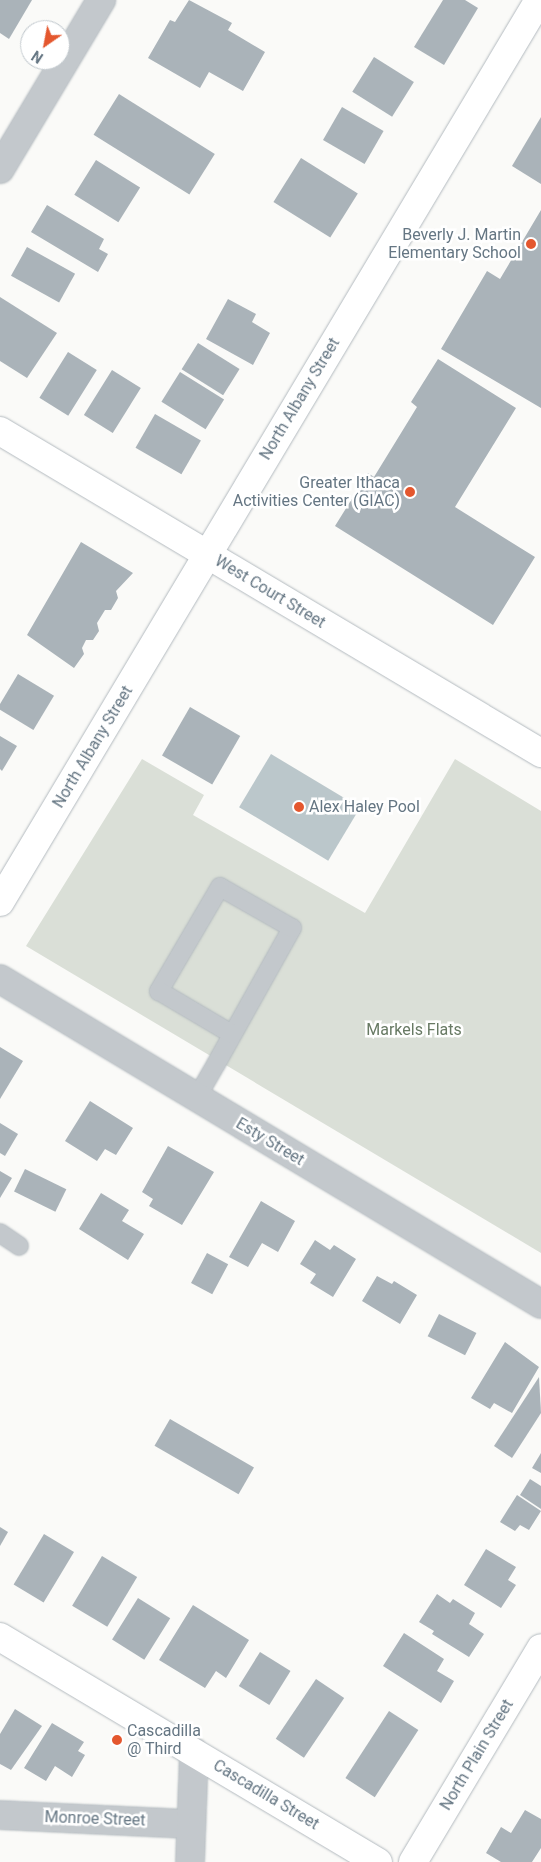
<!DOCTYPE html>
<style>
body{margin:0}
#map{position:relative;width:541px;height:1862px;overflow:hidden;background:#fafaf8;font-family:Roboto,sans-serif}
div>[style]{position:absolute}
.green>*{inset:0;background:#dadfd7}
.water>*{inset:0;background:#bbc7cb;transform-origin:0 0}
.building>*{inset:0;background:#aab3b9;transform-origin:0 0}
.roads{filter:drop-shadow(0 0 1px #b3babf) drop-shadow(0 0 1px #b3babf)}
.lane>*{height:18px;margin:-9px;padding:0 9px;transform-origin:9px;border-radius:9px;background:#c3c8cc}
.street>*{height:28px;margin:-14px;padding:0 14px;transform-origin:14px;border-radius:14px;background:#c3c8cc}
.secondary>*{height:28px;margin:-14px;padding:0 14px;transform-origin:14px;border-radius:14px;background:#fff}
.dots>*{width:14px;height:14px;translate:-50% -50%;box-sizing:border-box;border:2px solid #fff;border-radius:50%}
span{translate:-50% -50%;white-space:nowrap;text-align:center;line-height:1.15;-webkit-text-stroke:5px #fff;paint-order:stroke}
.poi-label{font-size:16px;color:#657683}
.right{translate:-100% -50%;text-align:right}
.left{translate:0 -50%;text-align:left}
.street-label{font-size:16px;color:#657683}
.park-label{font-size:16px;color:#687a64}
.north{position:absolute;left:20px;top:20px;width:50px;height:50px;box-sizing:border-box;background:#fff;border:1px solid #c1c8cd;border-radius:50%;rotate:213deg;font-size:14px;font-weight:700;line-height:20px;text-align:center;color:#657683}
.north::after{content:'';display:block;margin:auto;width:18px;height:22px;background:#e4572e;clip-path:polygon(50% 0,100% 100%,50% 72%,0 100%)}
</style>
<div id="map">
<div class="green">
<div style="clip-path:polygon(142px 759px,204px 795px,193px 815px,365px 913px,455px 759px,541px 811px,541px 1253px,26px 946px)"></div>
</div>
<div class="water">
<div style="left:271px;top:754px;width:104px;height:62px;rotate:31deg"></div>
</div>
<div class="building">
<div style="clip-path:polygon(0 0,32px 0,9px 39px,0 33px)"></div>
<div style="clip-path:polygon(189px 0,232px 23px,228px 30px,265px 52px,243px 91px,209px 72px,200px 88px,148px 58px,170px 20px,175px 22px)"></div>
<div style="clip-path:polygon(443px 0,465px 0,478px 8px,444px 65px,414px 47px)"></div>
<div style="left:374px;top:57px;width:47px;height:41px;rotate:32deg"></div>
<div style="left:119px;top:94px;width:113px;height:48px;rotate:32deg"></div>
<div style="left:342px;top:107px;width:48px;height:38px;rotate:30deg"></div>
<div style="clip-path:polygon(541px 117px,541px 184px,512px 166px)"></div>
<div style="left:301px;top:158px;width:67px;height:52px;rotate:32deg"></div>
<div style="left:96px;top:160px;width:52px;height:41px;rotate:32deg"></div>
<div style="clip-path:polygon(47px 205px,104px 239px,99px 249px,108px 254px,98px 272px,31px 232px)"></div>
<div style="clip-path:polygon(541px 210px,541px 408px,441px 349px,487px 271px,500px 279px)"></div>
<div style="left:27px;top:247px;width:55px;height:33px;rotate:29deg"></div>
<div style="clip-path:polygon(0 297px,57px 333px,27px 378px,0 361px)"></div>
<div style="clip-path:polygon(228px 299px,256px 314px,252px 322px,270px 333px,253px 365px,206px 339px)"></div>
<div style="left:198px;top:343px;width:49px;height:31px;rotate:32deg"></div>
<div style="left:68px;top:352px;width:34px;height:54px;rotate:32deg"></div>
<div style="clip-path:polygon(438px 359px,516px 408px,455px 507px,535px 557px,493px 625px,335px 526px,368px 473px,374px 477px,417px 407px,411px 402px)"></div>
<div style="left:112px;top:370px;width:34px;height:53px;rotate:32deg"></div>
<div style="left:180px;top:372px;width:52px;height:35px;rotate:32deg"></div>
<div style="left:155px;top:414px;width:53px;height:39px;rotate:30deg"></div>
<div style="clip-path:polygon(81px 542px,133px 573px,116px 591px,118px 598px,111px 610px,105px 610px,97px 623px,99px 631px,93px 640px,86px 640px,82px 648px,84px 654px,74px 668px,27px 635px)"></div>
<div style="left:18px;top:674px;width:42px;height:40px;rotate:31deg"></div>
<div style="left:190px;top:707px;width:58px;height:56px;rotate:30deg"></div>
<div style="clip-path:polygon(0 736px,17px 746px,2px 771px,0 769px)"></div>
<div style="clip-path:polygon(0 1047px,23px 1061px,0 1099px)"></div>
<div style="clip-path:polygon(90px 1101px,133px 1128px,116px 1155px,105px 1149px,97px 1161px,65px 1141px)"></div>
<div style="clip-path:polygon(0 1123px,18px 1134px,5px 1156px,0 1153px)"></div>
<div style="clip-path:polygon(168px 1146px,214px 1172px,182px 1225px,149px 1206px,153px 1199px,142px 1192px)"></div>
<div style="left:25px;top:1169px;width:46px;height:25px;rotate:26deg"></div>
<div style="clip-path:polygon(0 1171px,12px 1178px,0 1198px)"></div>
<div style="clip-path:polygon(101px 1193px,129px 1210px,122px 1221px,144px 1234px,128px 1260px,79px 1229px)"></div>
<div style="clip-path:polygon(261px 1201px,295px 1221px,278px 1252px,262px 1243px,248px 1267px,229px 1257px)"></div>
<div style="clip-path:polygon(315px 1240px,330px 1250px,334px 1245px,356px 1259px,333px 1297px,310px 1283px,316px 1274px,300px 1264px)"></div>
<div style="left:207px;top:1253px;width:24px;height:34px;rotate:28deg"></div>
<div style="clip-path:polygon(377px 1276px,392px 1284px,394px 1281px,417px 1295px,400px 1324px,362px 1301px)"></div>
<div style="left:439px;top:1314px;width:42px;height:25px;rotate:27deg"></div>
<div style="clip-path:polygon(505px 1342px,539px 1367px,512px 1413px,494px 1403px,490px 1409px,471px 1398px)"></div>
<div style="clip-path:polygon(539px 1377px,541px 1413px,512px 1458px,494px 1446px)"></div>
<div style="left:170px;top:1419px;width:97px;height:31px;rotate:30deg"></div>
<div style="clip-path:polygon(541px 1453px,541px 1473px,532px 1468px)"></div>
<div style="clip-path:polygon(530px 1479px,541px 1486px,541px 1509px,520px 1495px)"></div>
<div style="clip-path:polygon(517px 1495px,541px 1511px,529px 1530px,520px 1525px,515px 1531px,500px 1522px)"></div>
<div style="clip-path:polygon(0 1527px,8px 1532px,0 1546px)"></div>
<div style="left:44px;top:1534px;width:35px;height:59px;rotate:31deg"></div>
<div style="clip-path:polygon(486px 1549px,516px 1567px,508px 1580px,516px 1585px,501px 1608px,464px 1585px)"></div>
<div style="left:102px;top:1556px;width:41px;height:58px;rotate:31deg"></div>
<div style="clip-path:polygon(437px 1594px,450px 1603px,453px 1599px,475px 1613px,469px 1624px,484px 1634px,469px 1657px,432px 1634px,434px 1631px,419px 1622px)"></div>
<div style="left:138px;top:1598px;width:38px;height:49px;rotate:32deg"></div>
<div style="clip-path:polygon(193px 1605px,249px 1640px,226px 1678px,216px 1671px,205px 1688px,159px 1660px)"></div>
<div style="clip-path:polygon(404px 1633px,444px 1659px,437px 1671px,454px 1681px,441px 1703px,383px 1666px)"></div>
<div style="left:260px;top:1652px;width:36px;height:40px;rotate:32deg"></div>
<div style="left:316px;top:1679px;width:34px;height:72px;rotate:34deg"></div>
<div style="clip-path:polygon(15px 1709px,42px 1726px,11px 1770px,0 1764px,0 1734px)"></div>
<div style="left:389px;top:1711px;width:35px;height:80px;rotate:33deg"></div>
<div style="clip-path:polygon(52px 1723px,84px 1742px,78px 1751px,85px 1755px,72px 1777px,55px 1766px,46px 1781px,24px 1768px)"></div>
<div style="clip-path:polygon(525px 1810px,541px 1819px,541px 1848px,532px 1862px,501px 1862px,486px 1853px,501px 1827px,511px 1833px)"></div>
</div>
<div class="roads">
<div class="lane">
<div style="left:197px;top:1097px;width:38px;rotate:-60deg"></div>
<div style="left:216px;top:1064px;width:156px;rotate:-60.8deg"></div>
<div style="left:292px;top:928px;width:83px;rotate:-150.3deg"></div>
<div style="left:220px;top:887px;width:121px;rotate:120.4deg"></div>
<div style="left:159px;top:991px;width:85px;rotate:30.5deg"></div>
<div style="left:0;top:1233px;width:23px;rotate:34deg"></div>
</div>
<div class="street">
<div style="left:0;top:169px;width:197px;rotate:-59.1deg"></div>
<div style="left:0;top:979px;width:631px;rotate:30.99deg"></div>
<div style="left:0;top:1815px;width:191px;rotate:2.7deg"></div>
<div style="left:190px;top:1862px;width:110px;rotate:-87.9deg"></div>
</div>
<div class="secondary">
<div style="left:0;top:431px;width:630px;rotate:30.76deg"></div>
<div style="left:0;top:902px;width:1051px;rotate:-59.14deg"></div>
<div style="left:0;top:1637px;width:440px;rotate:30.8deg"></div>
<div style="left:413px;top:1862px;width:249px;rotate:-59.1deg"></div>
</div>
</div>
<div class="dots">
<div style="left:531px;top:244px;background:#e4572e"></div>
<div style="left:410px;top:492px;background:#e4572e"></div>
<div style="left:299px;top:807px;background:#e4572e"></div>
<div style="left:117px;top:1740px;background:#e4572e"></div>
</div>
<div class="poi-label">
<span class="right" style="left:521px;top:244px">Beverly J. Martin<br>Elementary School</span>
<span class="right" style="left:400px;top:492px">Greater Ithaca<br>Activities Center (GIAC)</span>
<span class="left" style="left:309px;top:807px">Alex Haley Pool</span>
<span class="left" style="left:127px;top:1740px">Cascadilla<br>@ Third</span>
</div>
<div class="street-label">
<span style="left:300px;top:399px;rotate:-59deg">North Albany Street</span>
<span style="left:270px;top:592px;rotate:31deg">West Court Street</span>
<span style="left:93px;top:747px;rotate:-59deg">North Albany Street</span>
<span style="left:270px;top:1142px;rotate:31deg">Esty Street</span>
<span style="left:477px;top:1755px;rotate:-59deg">North Plain Street</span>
<span style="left:266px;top:1795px;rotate:31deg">Cascadilla Street</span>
<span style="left:95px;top:1819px;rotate:2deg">Monroe Street</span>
</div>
<div class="park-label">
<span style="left:414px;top:1030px">Markels Flats</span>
</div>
<div class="north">N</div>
</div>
